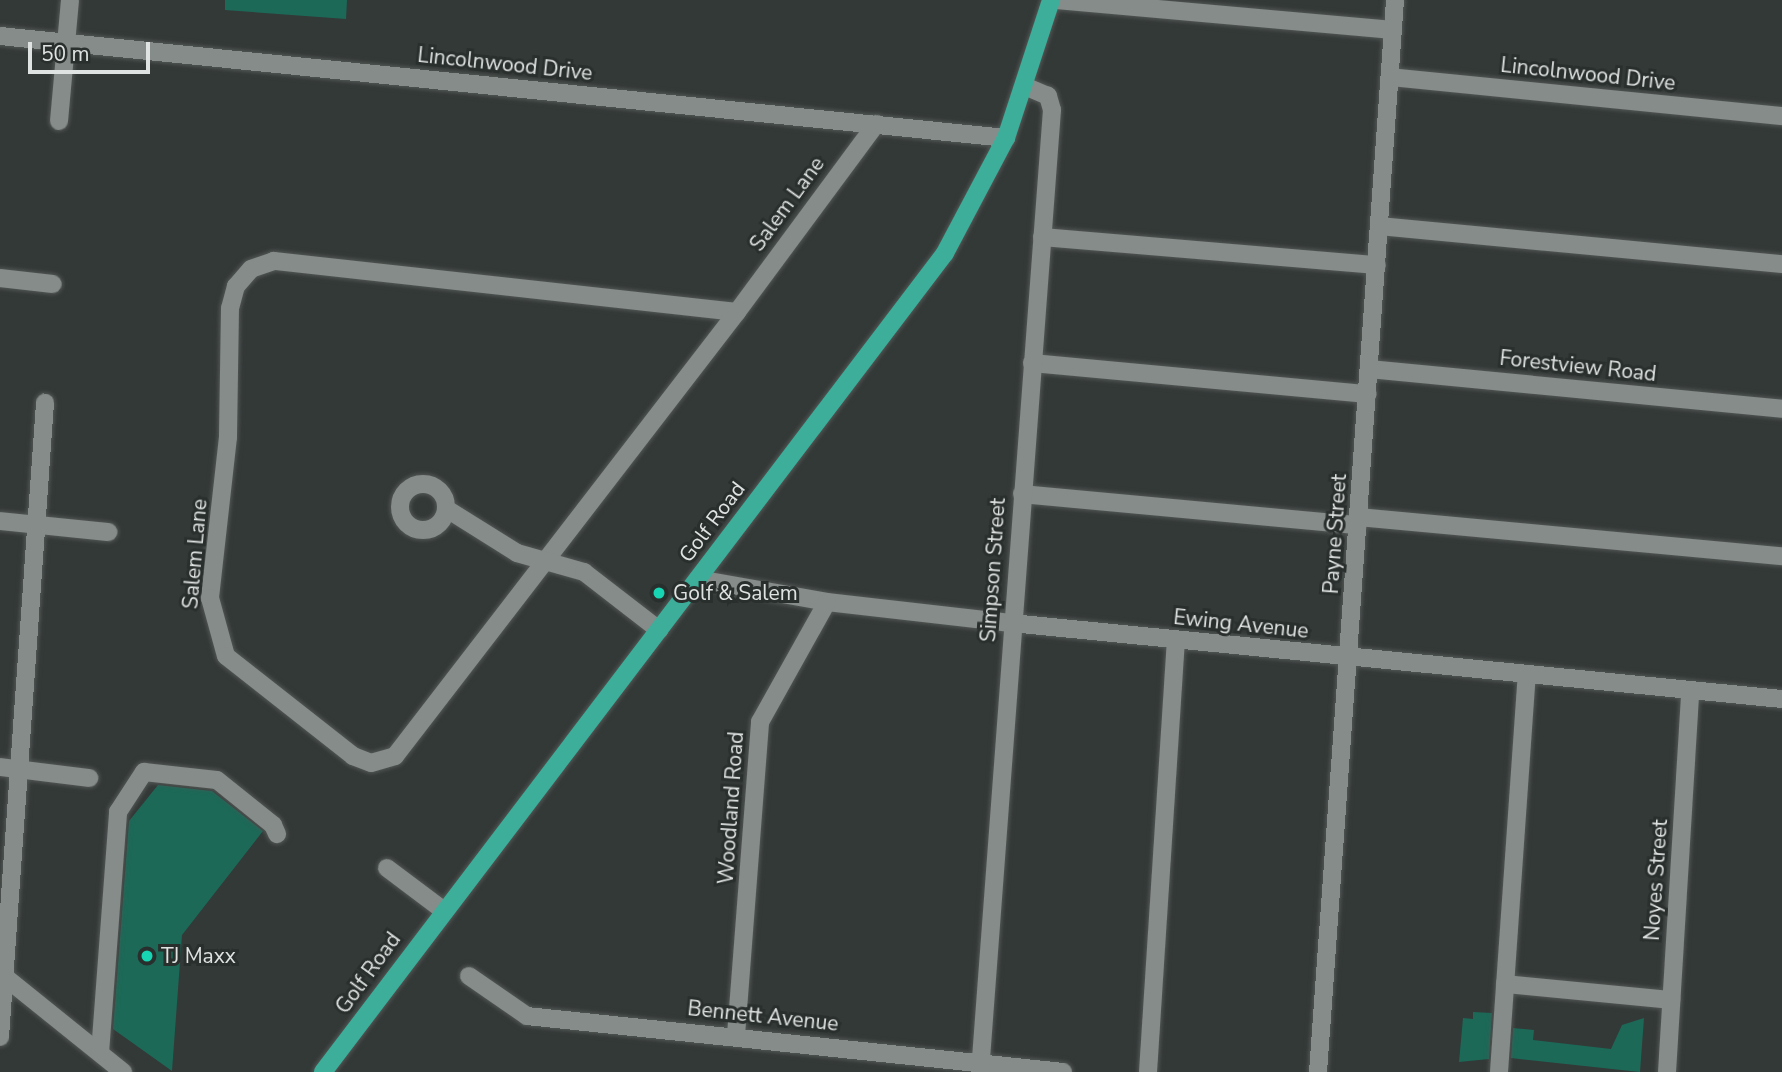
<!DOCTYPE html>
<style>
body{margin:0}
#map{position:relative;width:1782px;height:1072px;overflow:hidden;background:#333937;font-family:"Nunito Sans",sans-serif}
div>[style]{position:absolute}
.building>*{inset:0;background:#1c6958}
.roads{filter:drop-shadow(0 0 2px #525755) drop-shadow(0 0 2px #525755)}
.minor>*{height:18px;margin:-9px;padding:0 9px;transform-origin:9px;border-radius:9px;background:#868c8a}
.minor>.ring{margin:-9px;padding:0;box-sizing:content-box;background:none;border:18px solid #868c8a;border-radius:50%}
.major>*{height:18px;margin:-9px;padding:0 9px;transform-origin:9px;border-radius:9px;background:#3cae9a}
.dots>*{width:19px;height:19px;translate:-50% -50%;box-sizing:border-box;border:4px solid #292f2d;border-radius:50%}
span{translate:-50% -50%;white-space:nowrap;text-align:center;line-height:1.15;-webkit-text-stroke:6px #292f2d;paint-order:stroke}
.street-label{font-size:21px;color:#dfe3e2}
.poi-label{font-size:21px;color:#dfe3e2}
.left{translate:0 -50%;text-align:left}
.scale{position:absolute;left:28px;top:42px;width:122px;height:32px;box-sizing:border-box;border:4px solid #dfe3e2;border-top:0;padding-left:9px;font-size:21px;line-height:24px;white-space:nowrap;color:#dfe3e2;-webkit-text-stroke:5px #292f2d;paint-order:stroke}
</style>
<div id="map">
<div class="building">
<div style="clip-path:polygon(225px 0,347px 0,346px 19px,225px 10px)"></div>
<div style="clip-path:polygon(158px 785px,212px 791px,263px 831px,182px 935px,172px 1071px,113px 1029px,129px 821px)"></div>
<div style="clip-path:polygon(1473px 1012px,1492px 1013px,1489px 1059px,1459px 1062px,1463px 1018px,1473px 1019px)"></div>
<div style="clip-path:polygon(1644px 1018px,1640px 1072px,1511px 1058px,1513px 1028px,1534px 1030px,1533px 1040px,1611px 1049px,1622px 1025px)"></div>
</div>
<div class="roads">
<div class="minor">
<div style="left:1057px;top:0;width:337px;rotate:5.1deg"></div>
<div style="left:0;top:36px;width:1011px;rotate:5.79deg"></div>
<div style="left:1390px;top:77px;width:394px;rotate:5.7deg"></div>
<div style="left:59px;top:121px;width:121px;rotate:-84.8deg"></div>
<div style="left:1379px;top:226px;width:405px;rotate:5.4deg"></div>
<div style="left:1042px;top:237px;width:336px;rotate:4.8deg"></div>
<div style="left:0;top:278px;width:53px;rotate:6.5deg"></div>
<div style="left:737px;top:312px;width:466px;rotate:-173.7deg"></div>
<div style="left:274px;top:261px;width:24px;rotate:161deg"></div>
<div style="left:251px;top:269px;width:23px;rotate:131deg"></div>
<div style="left:236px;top:286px;width:23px;rotate:105deg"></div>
<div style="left:230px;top:308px;width:129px;rotate:90.9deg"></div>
<div style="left:228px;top:437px;width:162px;rotate:96.4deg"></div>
<div style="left:210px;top:598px;width:60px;rotate:74.6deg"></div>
<div style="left:226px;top:656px;width:162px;rotate:38.2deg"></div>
<div style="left:353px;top:756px;width:19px;rotate:21deg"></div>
<div style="left:371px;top:763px;width:25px;rotate:-16deg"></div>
<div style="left:395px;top:756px;width:560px;rotate:-52.39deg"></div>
<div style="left:737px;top:312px;width:234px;rotate:-53.5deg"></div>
<div style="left:1032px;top:363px;width:337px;rotate:5.3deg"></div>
<div style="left:1369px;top:369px;width:415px;rotate:5.5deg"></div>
<div class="ring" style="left:400px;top:484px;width:28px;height:28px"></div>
<div style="left:1022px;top:494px;width:337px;rotate:5.3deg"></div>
<div style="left:450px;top:511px;width:79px;rotate:32.1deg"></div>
<div style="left:517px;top:553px;width:70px;rotate:15.8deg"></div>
<div style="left:584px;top:572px;width:95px;rotate:37.7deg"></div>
<div style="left:1359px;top:517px;width:425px;rotate:5.3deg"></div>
<div style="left:0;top:521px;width:109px;rotate:5.8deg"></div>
<div style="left:698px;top:579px;width:131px;rotate:10.1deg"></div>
<div style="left:827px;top:602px;width:185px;rotate:6.5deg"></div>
<div style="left:1011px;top:623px;width:775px;rotate:5.63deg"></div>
<div style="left:0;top:767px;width:90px;rotate:7deg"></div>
<div style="left:387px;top:868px;width:70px;rotate:36.9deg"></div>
<div style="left:0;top:973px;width:158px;rotate:38.8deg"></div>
<div style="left:469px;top:976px;width:70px;rotate:34.6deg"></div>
<div style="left:527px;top:1016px;width:539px;rotate:5.96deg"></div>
<div style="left:1505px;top:984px;width:167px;rotate:5.5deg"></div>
<div style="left:736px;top:1035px;width:314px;rotate:-85.6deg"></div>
<div style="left:760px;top:722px;width:137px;rotate:-60.8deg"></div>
<div style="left:0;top:1037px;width:636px;rotate:-85.94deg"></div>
<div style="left:100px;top:1053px;width:242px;rotate:-85.7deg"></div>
<div style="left:118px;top:812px;width:48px;rotate:-57deg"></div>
<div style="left:144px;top:772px;width:73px;rotate:6.3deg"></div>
<div style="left:217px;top:780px;width:72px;rotate:38.8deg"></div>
<div style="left:273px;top:825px;width:10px;rotate:66deg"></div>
<div style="left:980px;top:1072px;width:965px;rotate:-85.72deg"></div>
<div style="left:1052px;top:110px;width:15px;rotate:-106deg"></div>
<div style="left:1048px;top:96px;width:23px;rotate:-157deg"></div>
<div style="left:1148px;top:1072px;width:433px;rotate:-86.3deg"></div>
<div style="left:1318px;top:1072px;width:1075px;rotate:-85.89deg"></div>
<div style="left:1499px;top:1072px;width:398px;rotate:-86deg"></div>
<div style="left:1667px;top:1072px;width:382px;rotate:-86.5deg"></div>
</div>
<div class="major">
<div style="left:323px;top:1072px;width:1028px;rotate:-52.78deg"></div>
<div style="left:945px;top:253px;width:130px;rotate:-62.1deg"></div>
<div style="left:1006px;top:138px;width:145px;rotate:-71.9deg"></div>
</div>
</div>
<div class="dots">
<div style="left:659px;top:593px;background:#17d5b2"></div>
<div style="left:147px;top:956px;background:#17d5b2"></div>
</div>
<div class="street-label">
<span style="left:505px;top:64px;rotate:6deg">Lincolnwood Drive</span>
<span style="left:1588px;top:74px;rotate:6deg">Lincolnwood Drive</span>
<span style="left:787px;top:204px;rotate:-54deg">Salem Lane</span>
<span style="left:1578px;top:366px;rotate:6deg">Forestview Road</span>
<span style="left:712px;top:522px;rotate:-53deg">Golf Road</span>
<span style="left:1335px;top:534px;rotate:-86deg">Payne Street</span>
<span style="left:195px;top:554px;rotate:-85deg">Salem Lane</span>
<span style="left:993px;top:570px;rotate:-86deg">Simpson Street</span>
<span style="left:1241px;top:624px;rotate:6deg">Ewing Avenue</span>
<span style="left:731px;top:808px;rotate:-86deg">Woodland Road</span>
<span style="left:1656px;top:880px;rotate:-86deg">Noyes Street</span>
<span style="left:368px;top:973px;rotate:-54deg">Golf Road</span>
<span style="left:763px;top:1016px;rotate:6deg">Bennett Avenue</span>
</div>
<div class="poi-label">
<span class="left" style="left:673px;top:593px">Golf &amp; Salem</span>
<span class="left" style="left:161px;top:956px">TJ Maxx</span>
</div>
<div class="scale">50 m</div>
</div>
